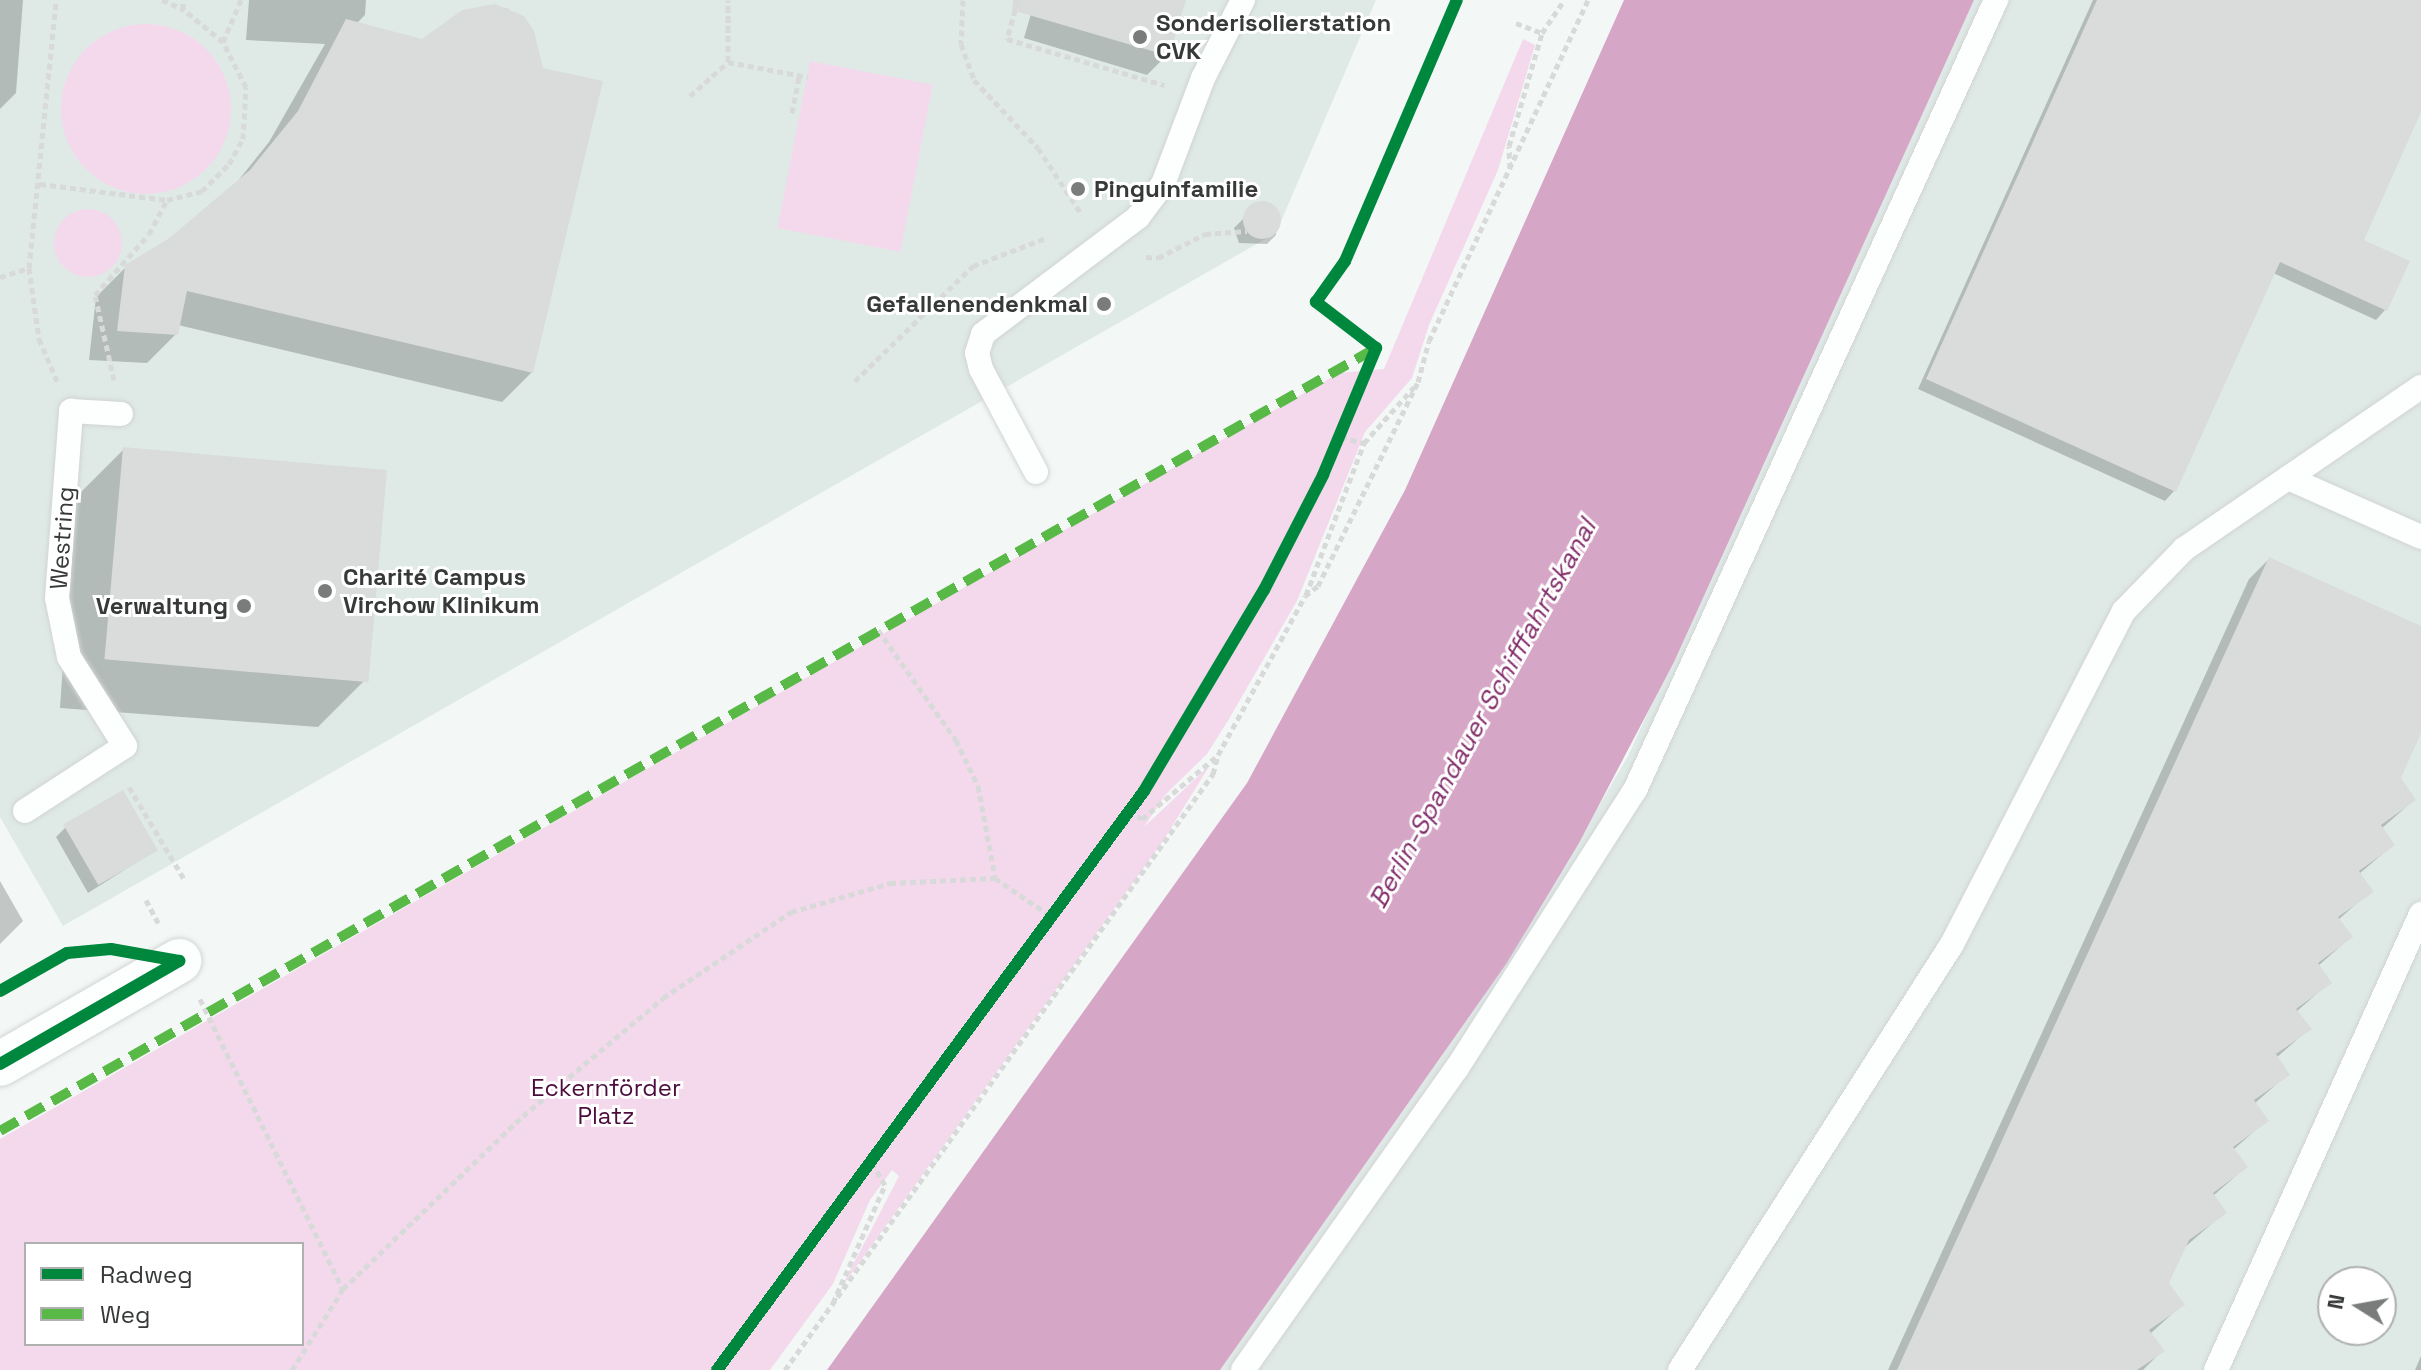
<!DOCTYPE html>
<meta charset="utf-8">
<style>
body{margin:0}
#map{position:relative;width:2421px;height:1370px;overflow:hidden;background:#f3f8f6;font-family:"Space Grotesk",sans-serif}
div>[style]{position:absolute}
.built>*{inset:0;background:#dfeae7}
.green>*{inset:0;background:#f4d9ec;transform-origin:0 0}
.round{border-radius:50%}
.water>*{inset:0;background:#d6a6c7}
.shadow>*{inset:0;background:#0003}
.building>*{inset:0;background:#d9dcdb;transform-origin:0 0}
.path>*{height:5px;margin-top:-2.5px;transform-origin:0;background:repeating-linear-gradient(90deg,#d8d9d9 0 6px,transparent 0 10px)}
.roads{filter:drop-shadow(0 0 2px #d1d4d3) drop-shadow(0 0 2px #d1d4d3)}
.service>*{height:24px;margin:-12px;padding:0 12px;transform-origin:12px;border-radius:12px;background:#fdfefe}
.tertiary>*{height:44px;margin:-22px;padding:0 22px;transform-origin:22px;border-radius:22px;background:#fdfefe}
.quiet>*{height:10px;margin-top:-5px;transform-origin:0;background:repeating-linear-gradient(90deg,#58b947 0 20px,transparent 0 30px)}
.cycleway>*{height:12px;margin:-6px;padding:0 6px;transform-origin:6px;border-radius:6px;background:#00873e}
.dots>*{width:22px;height:22px;translate:-50% -50%;box-sizing:border-box;border:4px solid #fff;border-radius:50%}
span{translate:-50% -50%;white-space:nowrap;text-align:center;line-height:1.15;-webkit-text-stroke:6px #fff;paint-order:stroke}
.poi-label{font-size:24px;color:#373939;font-weight:700}
.left{translate:0 -50%;text-align:left}
.right{translate:-100% -50%;text-align:right}
.street-label{font-size:24px;color:#373939}
.park-label{font-size:24px;color:#4c0d3d}
.water-label{font-size:26px;color:#822f6c;font-style:italic}
.legend{position:absolute;left:24px;top:1242px;width:280px;height:104px;box-sizing:border-box;background:#fff;border:2px solid #afb0b0;margin:0;padding:10px 14px;list-style:none;font-size:24px;color:#373939}
.legend li{display:flex;align-items:center;gap:16px;height:40px}
.legend b{width:40px;border:2px solid #afb0b0}
.north{position:absolute;left:2317px;top:1266px;width:80px;height:80px;box-sizing:border-box;background:#fff;border:2px solid #afb0b0;border-radius:50%;rotate:281deg;font-size:22px;font-weight:700;line-height:32px;text-align:center;color:#373939}
.north::after{content:'';display:block;margin:auto;width:28px;height:36px;background:#797c7b;clip-path:polygon(50% 0,100% 100%,50% 72%,0 100%)}
</style>
<div id="map">
<div class="built">
<div style="clip-path:polygon(0 0,1376px 0,1276px 233px,63px 926px,0 817px)"></div>
<div style="clip-path:polygon(evenodd,1974px 0,2421px 0,2421px 1370px,1220px 1370px,1507px 963px,1628px 756px,1974px 0,2333px 1282px,2381px 1282px,2381px 1330px,2333px 1330px,2333px 1282px)"></div>
</div>
<div class="green">
<div class="round" style="left:61px;top:24px;width:170px;height:170px"></div>
<div style="clip-path:polygon(evenodd,1523px 39px,1535px 45px,1498px 170px,1429px 325px,1412px 378px,1365px 432px,1297px 601px,1229px 719px,1207px 754px,1166px 794px,1144px 827px,1210px 765px,1163px 841px,841px 1288px,899px 1176px,892px 1170px,870px 1200px,833px 1284px,770px 1370px,0 1370px,0 1139px,1339px 373px,1384px 369px,1523px 39px,26px 1244px,302px 1244px,302px 1344px,26px 1344px,26px 1244px)"></div>
<div style="left:810px;top:61px;width:125px;height:170px;rotate:11deg"></div>
<div class="round" style="left:54px;top:209px;width:68px;height:68px"></div>
</div>
<div class="water">
<div style="clip-path:polygon(1624px 0,1974px 0,1674px 662px,1579px 843px,1507px 963px,1220px 1370px,827px 1370px,1247px 783px,1405px 490px)"></div>
</div>
<div class="shadow">
<div style="clip-path:polygon(0 0,23px 0,16px 93px,0 109px)"></div>
<div style="clip-path:polygon(249px 0,366px 0,365px 15px,356px 24px,423px 41px,495px 6px,508px 9px,532px 32px,532px 372px,502px 402px,178px 325px,176px 334px,147px 363px,89px 360px,96px 297px,126px 267px,169px 240px,233px 187px,269px 142px,325px 44px,246px 40px)"></div>
<div style="clip-path:polygon(1035px 0,1183px 0,1167px 55px,1147px 75px,1024px 38px)"></div>
<div style="clip-path:polygon(2093px 0,2421px 0,2421px 108px,2361px 241px,2385px 310px,2376px 320px,2273px 273px,2174px 491px,2165px 501px,1918px 389px)"></div>
<div style="clip-path:polygon(1258px 204px,1275px 207px,1276px 235px,1267px 244px,1239px 243px,1234px 228px)"></div>
<div style="clip-path:polygon(124px 449px,368px 677px,318px 727px,60px 708px,74px 499px)"></div>
<div style="clip-path:polygon(2269px 559px,2421px 628px,2421px 728px,2398px 778px,2414px 800px,2381px 829px,2393px 845px,2359px 874px,2371px 891px,2338px 920px,2351px 937px,2318px 966px,2329px 983px,2296px 1012px,2309px 1029px,2276px 1058px,2288px 1074px,2254px 1104px,2266px 1121px,2233px 1150px,2246px 1167px,2213px 1196px,2224px 1213px,2184px 1248px,2167px 1283px,2183px 1304px,2150px 1334px,2162px 1351px,2143px 1370px,1888px 1370px,2249px 579px)"></div>
<div style="clip-path:polygon(66px 827px,156px 850px,88px 893px,56px 837px)"></div>
<div style="clip-path:polygon(0 881px,23px 921px,0 944px)"></div>
<div style="clip-path:polygon(2421px 1356px,2421px 1370px,2415px 1370px)"></div>
</div>
<div class="building">
<div style="clip-path:polygon(1013px 0,1186px 0,1169px 56px,1012px 10px)"></div>
<div style="clip-path:polygon(2097px 0,2421px 0,2421px 112px,2364px 240px,2410px 261px,2387px 311px,2280px 262px,2176px 492px,1926px 379px)"></div>
<div style="clip-path:polygon(495px 4px,524px 16px,534px 31px,543px 68px,603px 81px,533px 373px,187px 291px,178px 335px,117px 331px,125px 265px,168px 239px,250px 170px,298px 111px,346px 19px,422px 39px,462px 10px)"></div>
<div class="round" style="left:1243px;top:201px;width:38px;height:38px"></div>
<div style="left:123px;top:447px;width:265px;height:213px;rotate:5deg"></div>
<div style="clip-path:polygon(2269px 557px,2421px 626px,2421px 733px,2401px 778px,2416px 800px,2381px 825px,2395px 845px,2359px 871px,2374px 892px,2338px 917px,2353px 937px,2318px 963px,2332px 983px,2296px 1009px,2312px 1029px,2276px 1054px,2290px 1075px,2254px 1100px,2269px 1121px,2233px 1147px,2248px 1167px,2213px 1193px,2227px 1213px,2189px 1240px,2169px 1283px,2185px 1305px,2149px 1330px,2165px 1351px,2137px 1370px,1897px 1370px)"></div>
<div style="left:123px;top:790px;width:70px;height:69px;rotate:60deg"></div>
</div>
<div class="path">
<div style="left:162px;top:0;width:23px;rotate:23deg"></div>
<div style="left:963px;top:0;width:44px;rotate:92.6deg"></div>
<div style="left:961px;top:44px;width:38px;rotate:70deg"></div>
<div style="left:974px;top:80px;width:93px;rotate:46.7deg"></div>
<div style="left:1038px;top:148px;width:80px;rotate:56.7deg"></div>
<div style="left:1018px;top:0;width:41px;rotate:105.8deg"></div>
<div style="left:1007px;top:39px;width:164px;rotate:16.3deg"></div>
<div style="left:1516px;top:23px;width:28px;rotate:21deg"></div>
<div style="left:223px;top:42px;width:46px;rotate:-66.8deg"></div>
<div style="left:728px;top:62px;width:62px;rotate:-90deg"></div>
<div style="left:690px;top:96px;width:51px;rotate:-41.8deg"></div>
<div style="left:728px;top:62px;width:81px;rotate:10.6deg"></div>
<div style="left:792px;top:113px;width:38px;rotate:-79deg"></div>
<div style="left:1510px;top:168px;width:22px;rotate:-93deg"></div>
<div style="left:1509px;top:146px;width:118px;rotate:-73.7deg"></div>
<div style="left:1542px;top:33px;width:40px;rotate:-56deg"></div>
<div style="left:40px;top:184px;width:128px;rotate:7.2deg"></div>
<div style="left:167px;top:200px;width:36px;rotate:-14deg"></div>
<div style="left:202px;top:191px;width:38px;rotate:-45deg"></div>
<div style="left:229px;top:164px;width:29px;rotate:-61deg"></div>
<div style="left:243px;top:139px;width:52px;rotate:-86.7deg"></div>
<div style="left:246px;top:87px;width:51px;rotate:-117.1deg"></div>
<div style="left:223px;top:42px;width:52px;rotate:-140.5deg"></div>
<div style="left:183px;top:9px;width:9px;rotate:-90deg"></div>
<div style="left:1146px;top:257px;width:12px;rotate:5deg"></div>
<div style="left:1158px;top:258px;width:53px;rotate:-27.1deg"></div>
<div style="left:1205px;top:234px;width:42px;rotate:-4.1deg"></div>
<div style="left:29px;top:268px;width:72px;rotate:82deg"></div>
<div style="left:39px;top:339px;width:46px;rotate:66.8deg"></div>
<div style="left:0;top:277px;width:30px;rotate:-17deg"></div>
<div style="left:29px;top:268px;width:269px;rotate:-84.2deg"></div>
<div style="left:114px;top:380px;width:87px;rotate:-102.6deg"></div>
<div style="left:95px;top:295px;width:81px;rotate:-48.5deg"></div>
<div style="left:149px;top:234px;width:38px;rotate:-62deg"></div>
<div style="left:855px;top:381px;width:165px;rotate:-44.3deg"></div>
<div style="left:973px;top:266px;width:78px;rotate:-21deg"></div>
<div style="left:1341px;top:437px;width:24px;rotate:15deg"></div>
<div style="left:1306px;top:595px;width:163px;rotate:-69.1deg"></div>
<div style="left:1364px;top:443px;width:75px;rotate:-48.2deg"></div>
<div style="left:878px;top:630px;width:135px;rotate:54.7deg"></div>
<div style="left:956px;top:740px;width:51px;rotate:64.4deg"></div>
<div style="left:978px;top:786px;width:93px;rotate:79.4deg"></div>
<div style="left:129px;top:787px;width:107px;rotate:59.1deg"></div>
<div style="left:1129px;top:811px;width:15px;rotate:32deg"></div>
<div style="left:1142px;top:819px;width:98px;rotate:-40deg"></div>
<div style="left:146px;top:900px;width:27px;rotate:62deg"></div>
<div style="left:200px;top:999px;width:323px;rotate:63.8deg"></div>
<div style="left:833px;top:1303px;width:129px;rotate:-66.2deg"></div>
<div style="left:885px;top:1185px;width:26px;rotate:-121deg"></div>
<div style="left:292px;top:1370px;width:96px;rotate:-57.8deg"></div>
<div style="left:343px;top:1289px;width:250px;rotate:-43.9deg"></div>
<div style="left:523px;top:1116px;width:183px;rotate:-40.1deg"></div>
<div style="left:663px;top:998px;width:154px;rotate:-33.9deg"></div>
<div style="left:791px;top:912px;width:103px;rotate:-16.3deg"></div>
<div style="left:890px;top:883px;width:105px;rotate:-2.7deg"></div>
<div style="left:995px;top:878px;width:69px;rotate:34.4deg"></div>
<div style="left:717px;top:1370px;width:719px;rotate:-53.59deg"></div>
<div style="left:1144px;top:791px;width:234px;rotate:-59.2deg"></div>
<div style="left:1264px;top:590px;width:129px;rotate:-62.8deg"></div>
<div style="left:1323px;top:475px;width:138px;rotate:-67.3deg"></div>
<div style="left:785px;top:1370px;width:734px;rotate:-54.32deg"></div>
<div style="left:1213px;top:774px;width:20px;rotate:-75deg"></div>
<div style="left:1218px;top:755px;width:181px;rotate:-61.3deg"></div>
<div style="left:1305px;top:596px;width:16px;rotate:-38deg"></div>
<div style="left:1318px;top:586px;width:227px;rotate:-63.9deg"></div>
<div style="left:1418px;top:382px;width:42px;rotate:-75deg"></div>
<div style="left:1429px;top:341px;width:376px;rotate:-65deg"></div>
</div>
<div class="roads">
<div class="service">
<div style="left:1036px;top:472px;width:117px;rotate:-118.1deg"></div>
<div style="left:981px;top:369px;width:16px;rotate:-104deg"></div>
<div style="left:977px;top:353px;width:20px;rotate:-72deg"></div>
<div style="left:983px;top:334px;width:194px;rotate:-37deg"></div>
<div style="left:1138px;top:217px;width:41px;rotate:-52.9deg"></div>
<div style="left:1163px;top:184px;width:113px;rotate:-69.3deg"></div>
<div style="left:1203px;top:78px;width:88px;rotate:-62.9deg"></div>
<div style="left:2288px;top:478px;width:145px;rotate:23.9deg"></div>
<div style="left:25px;top:811px;width:119px;rotate:-33deg"></div>
<div style="left:125px;top:746px;width:105px;rotate:-122.2deg"></div>
<div style="left:69px;top:657px;width:60px;rotate:-101.5deg"></div>
<div style="left:57px;top:598px;width:188px;rotate:-85.7deg"></div>
<div style="left:71px;top:411px;width:50px;rotate:3.4deg"></div>
<div style="left:1243px;top:1370px;width:370px;rotate:-54.7deg"></div>
<div style="left:1457px;top:1068px;width:330px;rotate:-57.4deg"></div>
<div style="left:1635px;top:790px;width:869px;rotate:-65.44deg"></div>
<div style="left:1680px;top:1370px;width:505px;rotate:-57.44deg"></div>
<div style="left:1952px;top:944px;width:375px;rotate:-62.7deg"></div>
<div style="left:2124px;top:611px;width:86px;rotate:-45.9deg"></div>
<div style="left:2184px;top:549px;width:287px;rotate:-34.4deg"></div>
<div style="left:2216px;top:1370px;width:500px;rotate:-65.8deg"></div>
</div>
<div class="tertiary">
<div style="left:0;top:1064px;width:207px;rotate:-29.9deg"></div>
</div>
</div>
<div class="quiet">
<div style="left:0;top:1131px;width:1583px;rotate:-29.64deg"></div>
</div>
<div class="cycleway">
<div style="left:0;top:991px;width:77px;rotate:-29.6deg"></div>
<div style="left:67px;top:953px;width:44px;rotate:-5.2deg"></div>
<div style="left:111px;top:949px;width:69px;rotate:10deg"></div>
<div style="left:0;top:1064px;width:207px;rotate:-29.9deg"></div>
<div style="left:717px;top:1370px;width:719px;rotate:-53.59deg"></div>
<div style="left:1144px;top:791px;width:234px;rotate:-59.2deg"></div>
<div style="left:1264px;top:590px;width:129px;rotate:-62.8deg"></div>
<div style="left:1323px;top:475px;width:138px;rotate:-67.3deg"></div>
<div style="left:1376px;top:348px;width:76px;rotate:-142.5deg"></div>
<div style="left:1316px;top:302px;width:50px;rotate:-54.7deg"></div>
<div style="left:1345px;top:261px;width:284px;rotate:-66.8deg"></div>
</div>
<div class="dots">
<div style="left:1140px;top:37px;background:#797c7b"></div>
<div style="left:1078px;top:189px;background:#797c7b"></div>
<div style="left:1104px;top:304px;background:#797c7b"></div>
<div style="left:325px;top:591px;background:#797c7b"></div>
<div style="left:244px;top:606px;background:#797c7b"></div>
</div>
<div class="poi-label">
<span class="left" style="left:1156px;top:37px">Sonderisolierstation<br>CVK</span>
<span class="left" style="left:1094px;top:189px">Pinguinfamilie</span>
<span class="right" style="left:1088px;top:304px">Gefallenendenkmal</span>
<span class="left" style="left:343px;top:591px">Charité Campus<br>Virchow Klinikum</span>
<span class="right" style="left:228px;top:606px">Verwaltung</span>
</div>
<div class="street-label">
<span style="left:62px;top:538px;rotate:-86deg">Westring</span>
</div>
<div class="park-label">
<span style="left:606px;top:1102px">Eckernförder<br>Platz</span>
</div>
<div class="water-label">
<span style="left:1483px;top:714px;rotate:-61deg">Berlin-Spandauer Schifffahrtskanal</span>
</div>
<ul class="legend">
<li><b style="height:10px;background:#00873e"></b>Radweg</li>
<li><b style="height:10px;background:#58b947"></b>Weg</li>
</ul>
<div class="north">N</div>
</div>
